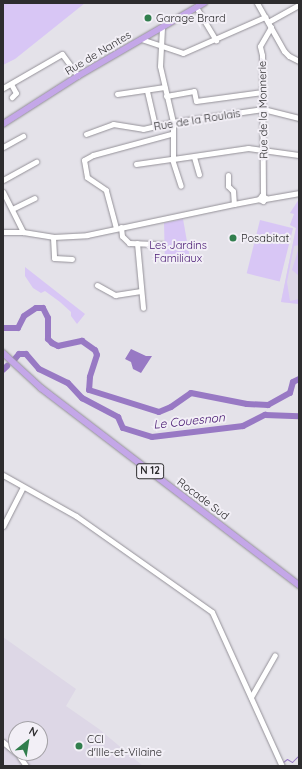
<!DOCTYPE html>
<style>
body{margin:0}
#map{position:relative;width:302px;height:769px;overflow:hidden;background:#e4e2e9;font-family:Quicksand,sans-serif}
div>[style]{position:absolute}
.built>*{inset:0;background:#ddd7e6}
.green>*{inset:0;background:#d8c6f5;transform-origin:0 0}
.water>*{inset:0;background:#9879c4}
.stream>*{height:1px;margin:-0.5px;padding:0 0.5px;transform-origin:0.5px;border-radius:0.5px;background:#9879c4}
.river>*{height:6px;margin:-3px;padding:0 3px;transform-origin:3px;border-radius:3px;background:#9879c4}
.roads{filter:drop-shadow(0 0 1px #949198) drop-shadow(0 0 1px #949198)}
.minor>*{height:5px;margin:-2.5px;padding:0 2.5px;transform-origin:2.5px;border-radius:2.5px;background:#fff}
.major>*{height:6px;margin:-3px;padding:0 3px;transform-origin:3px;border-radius:3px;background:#c4a7e8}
.dots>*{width:11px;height:11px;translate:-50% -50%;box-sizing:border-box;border:2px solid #f2eff6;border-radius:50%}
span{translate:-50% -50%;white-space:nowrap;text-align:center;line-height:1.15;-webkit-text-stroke:4px #f2eff6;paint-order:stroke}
.shield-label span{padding:1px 3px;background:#f2eff6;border:1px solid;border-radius:3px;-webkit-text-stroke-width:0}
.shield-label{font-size:10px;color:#2d2c2e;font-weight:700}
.poi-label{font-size:11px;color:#2d2c2e}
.left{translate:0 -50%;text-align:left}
.street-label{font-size:11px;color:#2d2c2e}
.park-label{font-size:11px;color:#451570}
.water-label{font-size:12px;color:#41106c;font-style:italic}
.frame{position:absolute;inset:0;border:4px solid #2d2c2e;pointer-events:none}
.north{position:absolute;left:8px;top:721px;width:40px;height:40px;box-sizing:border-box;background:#f2eff6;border:1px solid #a3a1a6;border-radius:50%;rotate:30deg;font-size:11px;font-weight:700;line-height:16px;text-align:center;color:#2d2c2e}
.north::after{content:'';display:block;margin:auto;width:14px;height:18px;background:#317e4d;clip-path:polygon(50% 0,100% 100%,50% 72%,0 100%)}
</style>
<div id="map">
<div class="built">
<div style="clip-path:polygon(299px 205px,299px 304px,281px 302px,296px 228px,290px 225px)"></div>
<div style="clip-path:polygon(evenodd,3px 637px,76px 689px,66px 706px,99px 729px,143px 766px,3px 766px,3px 637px,16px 729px,40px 729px,40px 753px,16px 753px,16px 729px)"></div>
</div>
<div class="green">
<div style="clip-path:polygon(3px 3px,85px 3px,15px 59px,3px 65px)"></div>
<div style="clip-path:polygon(299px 199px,299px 245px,294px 246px,287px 282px,290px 301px,299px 299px,299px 304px,281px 302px,296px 228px,290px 225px,294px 214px,290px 213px)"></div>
<div style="clip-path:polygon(183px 219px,191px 264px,165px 263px,164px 223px)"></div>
<div style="left:260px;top:220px;width:34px;height:55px;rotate:14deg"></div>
<div style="clip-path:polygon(299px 247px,299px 274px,298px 275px,292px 270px)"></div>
<div style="clip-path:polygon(25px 267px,85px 314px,77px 324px,71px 316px,71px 312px,60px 302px,45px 291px,41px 293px,33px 288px,25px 276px)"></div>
</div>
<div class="water">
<div style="clip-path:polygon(131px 349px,146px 356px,152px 356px,141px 373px,133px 369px,131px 362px,125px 359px)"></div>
</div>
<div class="stream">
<div style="left:283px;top:762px;width:5px;rotate:-37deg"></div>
<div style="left:287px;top:759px;width:6px;rotate:31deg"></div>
<div style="left:292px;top:762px;width:10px;rotate:-45deg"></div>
<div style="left:276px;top:766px;width:2px;rotate:-27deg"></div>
</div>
<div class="river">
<div style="left:3px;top:328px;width:15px"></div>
<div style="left:18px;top:328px;width:13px;rotate:-63deg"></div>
<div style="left:24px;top:316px;width:14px;rotate:-34deg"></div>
<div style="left:36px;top:308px;width:7px"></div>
<div style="left:43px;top:308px;width:11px;rotate:63deg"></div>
<div style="left:48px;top:318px;width:21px;rotate:90deg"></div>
<div style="left:48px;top:339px;width:6px;rotate:45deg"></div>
<div style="left:52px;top:343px;width:7px;rotate:27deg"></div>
<div style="left:58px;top:346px;width:25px;rotate:-12deg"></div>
<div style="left:82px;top:341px;width:16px;rotate:35deg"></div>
<div style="left:95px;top:350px;width:5px;rotate:68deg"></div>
<div style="left:97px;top:355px;width:23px;rotate:108deg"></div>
<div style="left:90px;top:377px;width:13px;rotate:94deg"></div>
<div style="left:89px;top:390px;width:73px;rotate:17.4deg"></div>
<div style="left:159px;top:412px;width:13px;rotate:-23deg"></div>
<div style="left:171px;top:407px;width:24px;rotate:-35deg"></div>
<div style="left:191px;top:393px;width:57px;rotate:11.1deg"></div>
<div style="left:247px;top:404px;width:21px;rotate:3deg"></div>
<div style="left:268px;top:405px;width:25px;rotate:-29deg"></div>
<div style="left:290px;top:393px;width:11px;rotate:-75deg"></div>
<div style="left:293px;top:382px;width:7px;rotate:-27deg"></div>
<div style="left:14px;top:360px;width:8px;rotate:-50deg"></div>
<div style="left:19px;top:354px;width:7px"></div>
<div style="left:26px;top:354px;width:20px;rotate:49deg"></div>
<div style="left:39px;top:369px;width:32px;rotate:26deg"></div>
<div style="left:68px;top:383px;width:21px;rotate:47deg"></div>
<div style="left:82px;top:398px;width:41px;rotate:27.8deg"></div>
<div style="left:118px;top:417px;width:12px;rotate:66deg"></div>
<div style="left:123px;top:428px;width:30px;rotate:17deg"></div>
<div style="left:152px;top:437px;width:92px;rotate:-6.9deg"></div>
<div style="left:243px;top:426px;width:25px;rotate:-27deg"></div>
<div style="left:265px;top:415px;width:34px;rotate:2deg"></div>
<div style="left:3px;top:370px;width:6px;rotate:-45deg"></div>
</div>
<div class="roads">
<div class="minor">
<div style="left:257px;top:3px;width:55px;rotate:60.6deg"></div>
<div style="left:284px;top:51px;width:7px;rotate:45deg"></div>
<div style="left:289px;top:56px;width:11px;rotate:27deg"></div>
<div style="left:196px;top:7px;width:39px;rotate:59deg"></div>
<div style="left:268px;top:22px;width:35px;rotate:-29deg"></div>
<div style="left:141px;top:39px;width:44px;rotate:18.4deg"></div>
<div style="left:183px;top:53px;width:90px;rotate:-23.7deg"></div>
<div style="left:11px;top:84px;width:10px;rotate:61deg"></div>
<div style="left:16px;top:93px;width:6px;rotate:135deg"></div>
<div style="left:3px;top:88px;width:68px;rotate:-30deg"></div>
<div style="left:62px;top:54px;width:27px;rotate:54deg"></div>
<div style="left:147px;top:91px;width:36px;rotate:77deg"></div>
<div style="left:117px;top:94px;width:48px;rotate:-8.5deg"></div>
<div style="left:166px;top:96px;width:28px;rotate:-10deg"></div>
<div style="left:194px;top:91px;width:10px;rotate:79deg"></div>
<div style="left:196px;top:101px;width:67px;rotate:-7.8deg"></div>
<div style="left:86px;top:134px;width:29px;rotate:-20deg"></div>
<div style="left:113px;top:124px;width:30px;rotate:9deg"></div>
<div style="left:143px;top:129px;width:31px;rotate:-13deg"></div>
<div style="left:173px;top:122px;width:91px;rotate:-8.2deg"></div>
<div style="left:263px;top:109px;width:37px;rotate:14deg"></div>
<div style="left:3px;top:147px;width:23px;rotate:-29deg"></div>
<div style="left:194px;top:157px;width:18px;rotate:74deg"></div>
<div style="left:172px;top:159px;width:28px;rotate:72deg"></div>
<div style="left:173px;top:159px;width:76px;rotate:-8.3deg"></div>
<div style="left:248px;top:148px;width:51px;rotate:7.8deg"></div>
<div style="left:136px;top:164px;width:37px;rotate:-8deg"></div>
<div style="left:173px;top:159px;width:37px;rotate:-90deg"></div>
<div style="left:173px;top:122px;width:57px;rotate:-103.1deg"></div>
<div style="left:160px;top:66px;width:38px;rotate:-87deg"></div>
<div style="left:228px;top:175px;width:11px;rotate:90deg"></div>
<div style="left:228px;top:186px;width:7px;rotate:45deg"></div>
<div style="left:233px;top:191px;width:13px;rotate:86deg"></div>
<div style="left:3px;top:180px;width:38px;rotate:-29deg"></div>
<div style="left:3px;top:192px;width:45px;rotate:63.4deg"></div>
<div style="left:23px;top:232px;width:30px;rotate:9deg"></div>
<div style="left:53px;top:237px;width:34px;rotate:-3deg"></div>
<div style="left:87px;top:235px;width:150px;rotate:-11.9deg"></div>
<div style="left:234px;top:204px;width:25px;rotate:-11deg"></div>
<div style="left:259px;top:199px;width:4px;rotate:27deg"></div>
<div style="left:263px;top:201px;width:4px;rotate:-56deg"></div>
<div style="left:265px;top:198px;width:4px;rotate:-135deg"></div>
<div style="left:262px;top:195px;width:5px;rotate:127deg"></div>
<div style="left:263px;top:195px;width:140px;rotate:-90.4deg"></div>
<div style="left:262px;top:55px;width:9px;rotate:-103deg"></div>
<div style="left:260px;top:46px;width:22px;rotate:-60deg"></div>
<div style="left:265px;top:199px;width:35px;rotate:-10deg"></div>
<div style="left:12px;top:209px;width:25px;rotate:-26deg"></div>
<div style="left:121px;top:227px;width:9px;rotate:84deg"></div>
<div style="left:122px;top:236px;width:10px;rotate:45deg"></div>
<div style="left:129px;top:243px;width:33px;rotate:2deg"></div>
<div style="left:116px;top:228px;width:39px;rotate:-105deg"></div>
<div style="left:106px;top:190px;width:23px;rotate:-146deg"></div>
<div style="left:87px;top:177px;width:17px;rotate:-100deg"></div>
<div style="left:84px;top:160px;width:10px;rotate:-29deg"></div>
<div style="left:93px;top:155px;width:81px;rotate:-15.1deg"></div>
<div style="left:3px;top:232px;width:20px"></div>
<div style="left:53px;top:237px;width:21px;rotate:87deg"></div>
<div style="left:54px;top:258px;width:18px;rotate:3deg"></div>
<div style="left:137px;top:243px;width:65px;rotate:84.7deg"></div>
<div style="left:97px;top:285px;width:21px;rotate:29deg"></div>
<div style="left:115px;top:295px;width:26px;rotate:-9deg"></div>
<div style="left:3px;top:475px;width:84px;rotate:29.3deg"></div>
<div style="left:76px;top:516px;width:166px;rotate:35.2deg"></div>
<div style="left:212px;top:612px;width:169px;rotate:65.6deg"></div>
<div style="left:3px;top:526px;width:44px;rotate:-62.9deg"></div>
<div style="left:251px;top:697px;width:48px;rotate:-60.3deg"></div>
<div style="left:3px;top:742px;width:17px;rotate:40deg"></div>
<div style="left:17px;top:753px;width:16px;rotate:55deg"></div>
</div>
<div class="major">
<div style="left:3px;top:124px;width:89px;rotate:-32.6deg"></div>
<div style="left:78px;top:76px;width:146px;rotate:-30.1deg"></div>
<div style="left:3px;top:353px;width:52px;rotate:42.6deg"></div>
<div style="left:41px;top:388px;width:325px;rotate:37.4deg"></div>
</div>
</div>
<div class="dots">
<div style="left:148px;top:18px;background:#317e4d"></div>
<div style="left:233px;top:238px;background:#317e4d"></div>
<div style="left:79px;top:746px;background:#317e4d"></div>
</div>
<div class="shield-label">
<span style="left:150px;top:471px">N 12</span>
</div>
<div class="poi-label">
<span class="left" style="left:156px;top:18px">Garage Brard</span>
<span class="left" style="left:241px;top:238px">Posabitat</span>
<span class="left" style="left:87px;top:746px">CCI<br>d'Ille-et-Vilaine</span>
</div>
<div class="street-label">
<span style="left:98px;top:53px;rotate:-31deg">Rue de Nantes</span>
<span style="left:263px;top:110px;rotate:-91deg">Rue de la Monnerie</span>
<span style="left:197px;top:120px;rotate:-9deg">Rue de la Roulais</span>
<span style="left:203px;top:499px;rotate:37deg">Rocade Sud</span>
</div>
<div class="park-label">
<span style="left:178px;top:252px">Les Jardins<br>Familiaux</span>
</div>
<div class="water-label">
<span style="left:189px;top:421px;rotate:-6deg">Le Couesnon</span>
</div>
<div class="frame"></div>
<div class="north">N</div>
</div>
